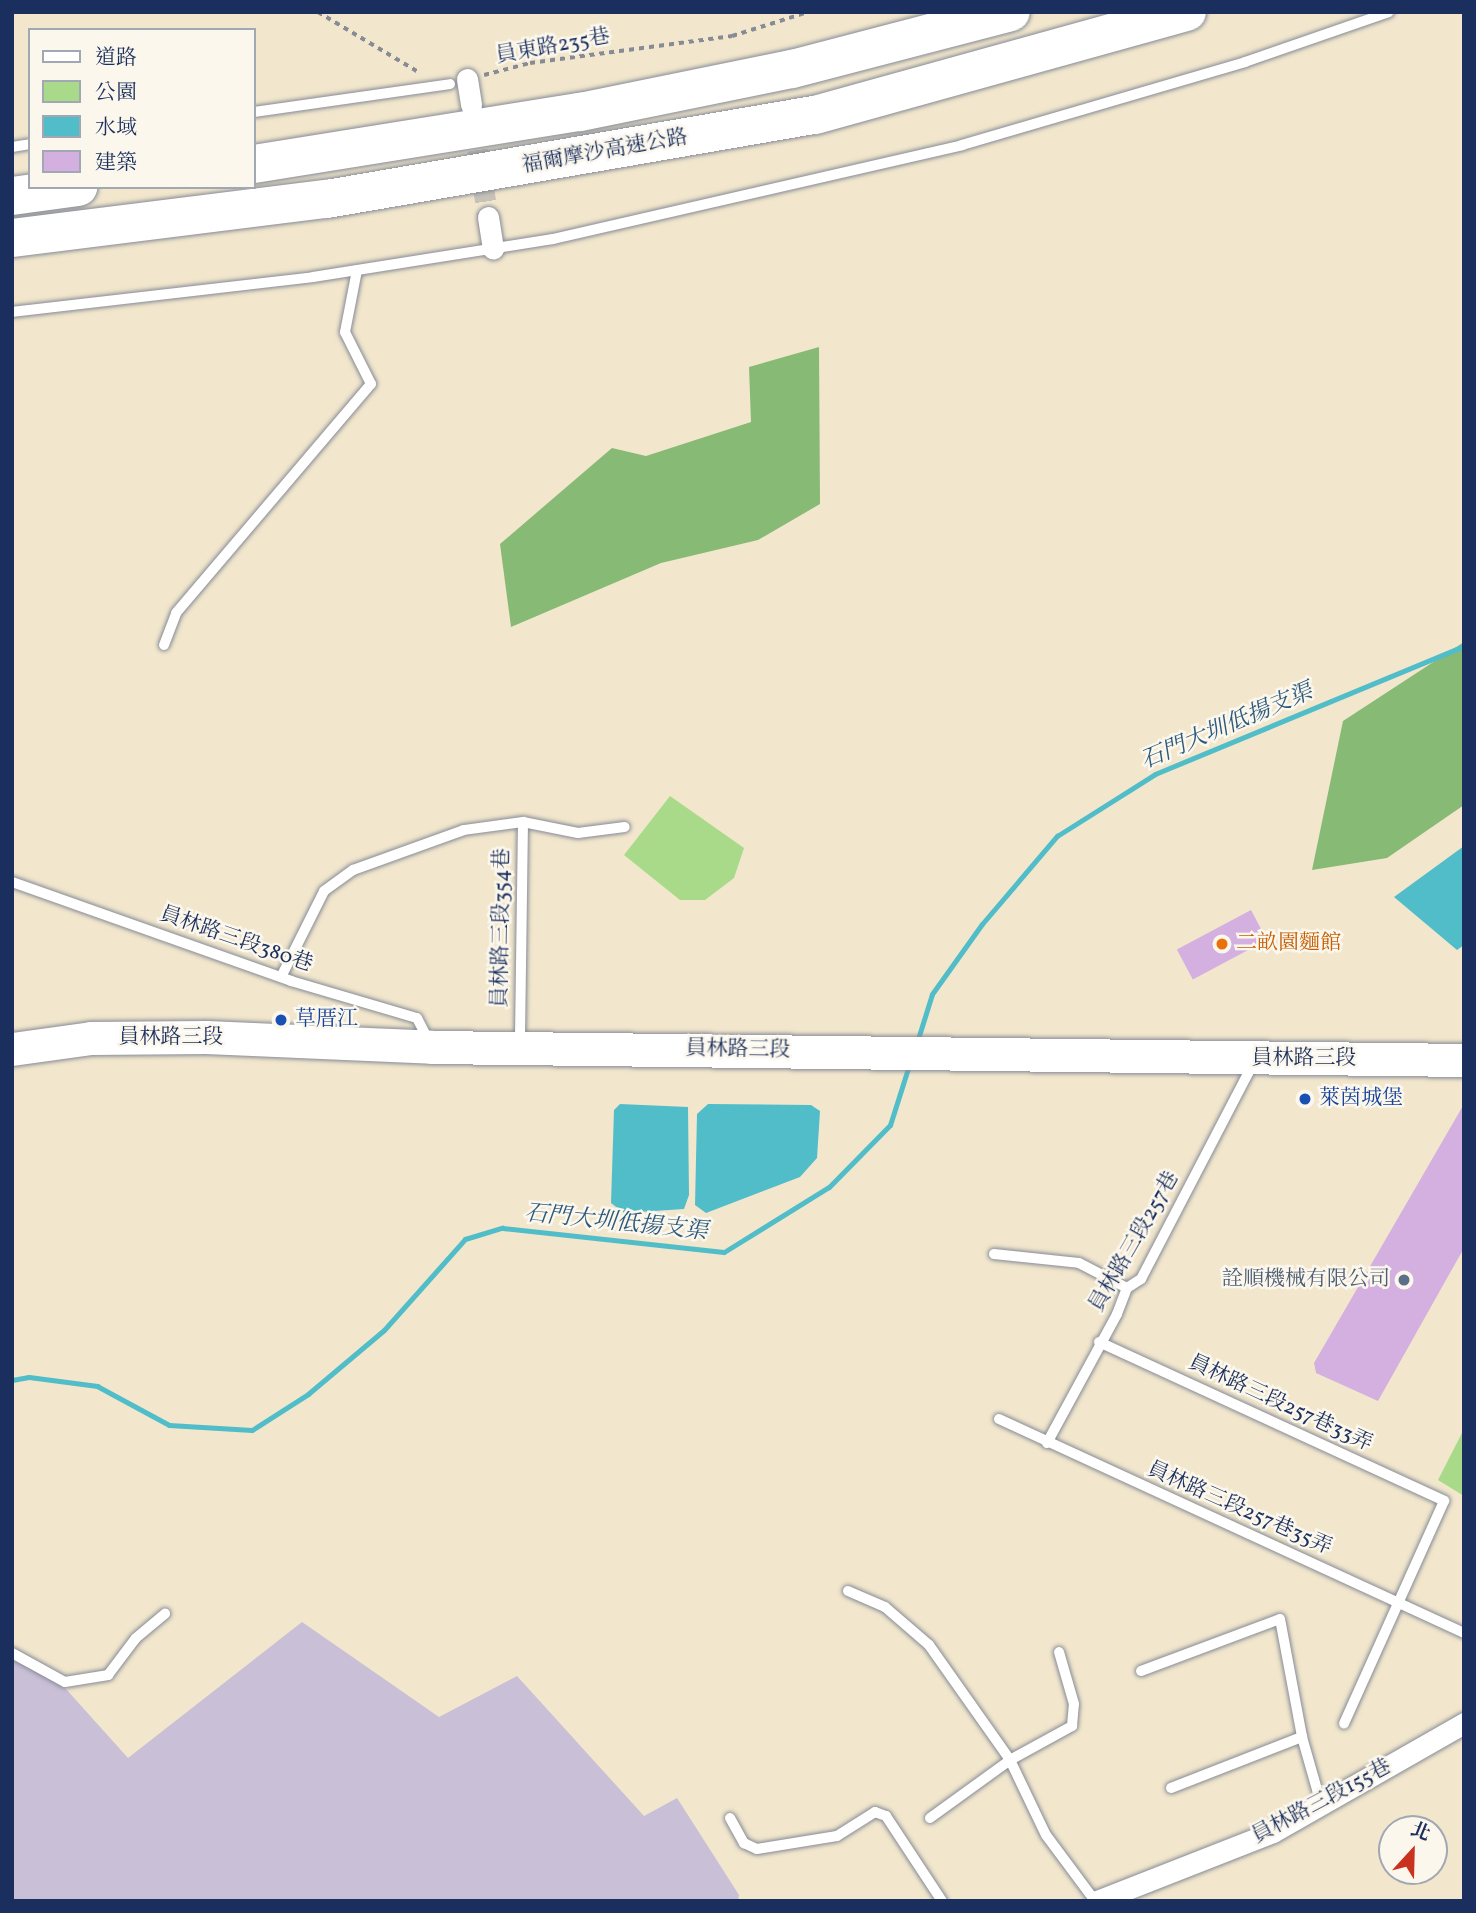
<!DOCTYPE html>
<meta charset="utf-8">
<style>
body{margin:0}
#map{position:relative;width:1476px;height:1913px;overflow:hidden;background:#f2e7cd;font-family:Vollkorn,"Noto Serif TC",serif}
div>[style]{position:absolute}
.industrial>*{inset:0;background:#c9bfd7}
.green>*{inset:0;background:#a8da89}
.forest>*{inset:0;background:#86ba75}
.water>*{inset:0;background:#50bdc9}
.stream>*{height:5px;margin:-2.5px;padding:0 2.5px;transform-origin:2.5px;border-radius:2.5px;background:#50bdc9}
.building>*{inset:0;background:#d4b0e1;transform-origin:0 0}
.minor-tunnel>*{height:21px;margin-top:-10.5px;transform-origin:0;background:repeating-linear-gradient(90deg,#c7c2b7 0 21px,transparent 0 31px)}
.path>*{height:3.5px;margin-top:-1.75px;transform-origin:0;background:repeating-linear-gradient(90deg,#868b96 0 5px,transparent 0 10px)}
.roads{filter:drop-shadow(0 0 2px #868b96) drop-shadow(0 0 2px #868b96)}
.service>*{height:10px;margin:-5px;padding:0 5px;transform-origin:5px;border-radius:5px;background:#fff}
.minor>*{height:21px;margin:-10.5px;padding:0 10.5px;transform-origin:10.5px;border-radius:10.5px;background:#fff}
.primary>*{height:33px;margin:-16.5px;padding:0 16.5px;transform-origin:16.5px;border-radius:16.5px;background:#fff}
.motorway>*{height:38px;margin:-19px;padding:0 19px;transform-origin:19px;border-radius:19px;background:#fff}
.dots>*{width:19px;height:19px;translate:-50% -50%;box-sizing:border-box;border:4px solid #fbf7ec;border-radius:50%}
span{translate:-50% -50%;white-space:nowrap;text-align:center;line-height:1.15;-webkit-text-stroke:5px #fbf7ec;paint-order:stroke}
.street-label{font-size:21px;color:#1b2f5e}
.food-label{font-size:21px;color:#c56008}
.left{translate:0 -50%;text-align:left}
.transit-label{font-size:21px;color:#164399}
.service-label{font-size:21px;color:#4e5e75}
.right{translate:-100% -50%;text-align:right}
.water-label{font-size:23px;color:#2b5a7e;font-style:italic}
.frame{position:absolute;inset:0;border:14px solid #1b2f5e;pointer-events:none}
.legend{position:absolute;left:28px;top:28px;width:228px;height:161px;box-sizing:border-box;background:#fbf7ec;border:2px solid #a1a7b3;margin:0;padding:9px 12px;list-style:none;font-size:21px;color:#1b2f5e}
.legend li{display:flex;align-items:center;gap:14px;height:35px}
.legend b{width:35px;border:2px solid #a1a7b3}
.north{position:absolute;left:1378px;top:1815px;width:70px;height:70px;box-sizing:border-box;background:#fbf7ec;border:2px solid #a1a7b3;border-radius:50%;rotate:22deg;font-size:19px;font-weight:700;line-height:28px;text-align:center;color:#1b2f5e}
.north::after{content:'';display:block;margin:auto;width:24px;height:32px;background:#c8321e;clip-path:polygon(50% 0,100% 100%,50% 72%,0 100%)}
</style>
<div id="map">
<div class="industrial">
<div style="clip-path:polygon(302px 1622px,439px 1717px,517px 1676px,644px 1816px,677px 1798px,739px 1895px,738px 1901px,12px 1901px,12px 1655px,66px 1689px,128px 1758px)"></div>
</div>
<div class="green">
<div style="clip-path:polygon(670px 796px,744px 848px,734px 878px,705px 900px,680px 900px,624px 855px)"></div>
<div style="clip-path:polygon(1464px 1429px,1464px 1496px,1438px 1480px)"></div>
</div>
<div class="forest">
<div style="clip-path:polygon(819px 347px,820px 504px,758px 540px,661px 563px,511px 627px,500px 544px,612px 448px,646px 456px,751px 422px,749px 367px)"></div>
<div style="clip-path:polygon(1464px 642px,1464px 805px,1387px 858px,1312px 870px,1343px 721px)"></div>
</div>
<div class="water">
<div style="clip-path:polygon(1464px 846px,1464px 945px,1457px 950px,1394px 897px)"></div>
<div style="clip-path:polygon(620px 1104px,688px 1107px,689px 1195px,684px 1209px,624px 1213px,611px 1203px,614px 1110px)"></div>
<div style="clip-path:polygon(708px 1104px,811px 1105px,820px 1111px,817px 1158px,800px 1177px,706px 1213px,695px 1205px,697px 1114px)"></div>
</div>
<div class="stream">
<div style="left:917px;top:1042px;width:50px;rotate:-72.6deg"></div>
<div style="left:932px;top:994px;width:86px;rotate:-54.5deg"></div>
<div style="left:982px;top:924px;width:116px;rotate:-49.6deg"></div>
<div style="left:1057px;top:836px;width:116px;rotate:-32.3deg"></div>
<div style="left:1155px;top:774px;width:334px;rotate:-22.5deg"></div>
<div style="left:12px;top:1380px;width:17px;rotate:-10deg"></div>
<div style="left:29px;top:1377px;width:69px;rotate:7.5deg"></div>
<div style="left:97px;top:1386px;width:82px;rotate:28.4deg"></div>
<div style="left:169px;top:1425px;width:83px;rotate:3.4deg"></div>
<div style="left:252px;top:1430px;width:67px;rotate:-32.7deg"></div>
<div style="left:308px;top:1394px;width:99px;rotate:-40.1deg"></div>
<div style="left:384px;top:1330px;width:122px;rotate:-48.3deg"></div>
<div style="left:465px;top:1239px;width:39px;rotate:-17deg"></div>
<div style="left:502px;top:1228px;width:223px;rotate:6.2deg"></div>
<div style="left:724px;top:1252px;width:123px;rotate:-31.8deg"></div>
<div style="left:829px;top:1187px;width:87px;rotate:-45.5deg"></div>
<div style="left:890px;top:1125px;width:63px;rotate:-72.4deg"></div>
</div>
<div class="building">
<div style="left:1251px;top:910px;width:34px;height:84px;rotate:62deg"></div>
<div style="clip-path:polygon(1464px 1104px,1464px 1248px,1378px 1401px,1316px 1373px,1314px 1363px)"></div>
</div>
<div class="minor-tunnel">
<div style="left:473px;top:119px;width:99px;rotate:81.3deg"></div>
</div>
<div class="path">
<div style="left:318px;top:12px;width:119px;rotate:30.9deg"></div>
<div style="left:484px;top:75px;width:48px;rotate:-14.6deg"></div>
<div style="left:530px;top:63px;width:204px;rotate:-7.6deg"></div>
<div style="left:732px;top:36px;width:80px;rotate:-17.5deg"></div>
</div>
<div class="roads">
<div class="service">
<div style="left:254px;top:112px;width:198px;rotate:-8.1deg"></div>
<div style="left:12px;top:147px;width:18px;rotate:-9deg"></div>
<div style="left:12px;top:312px;width:303px;rotate:-6.6deg"></div>
<div style="left:313px;top:277px;width:243px;rotate:-9deg"></div>
<div style="left:553px;top:239px;width:420px;rotate:-12.9deg"></div>
<div style="left:962px;top:145px;width:295px;rotate:-16.3deg"></div>
<div style="left:1245px;top:62px;width:152px;rotate:-19.1deg"></div>
<div style="left:164px;top:645px;width:34px;rotate:-69deg"></div>
<div style="left:176px;top:613px;width:301px;rotate:-49.6deg"></div>
<div style="left:371px;top:384px;width:58px;rotate:-116.6deg"></div>
<div style="left:345px;top:332px;width:63px;rotate:-79deg"></div>
<div style="left:523px;top:822px;width:56px;rotate:11.3deg"></div>
<div style="left:578px;top:833px;width:47px;rotate:-7.3deg"></div>
<div style="left:12px;top:882px;width:296px;rotate:19.5deg"></div>
<div style="left:291px;top:981px;width:131px;rotate:16.4deg"></div>
<div style="left:417px;top:1018px;width:27px;rotate:63deg"></div>
<div style="left:281px;top:977px;width:96px;rotate:-63.4deg"></div>
<div style="left:324px;top:891px;width:36px;rotate:-36deg"></div>
<div style="left:353px;top:870px;width:118px;rotate:-19.8deg"></div>
<div style="left:464px;top:830px;width:60px;rotate:-7.7deg"></div>
<div style="left:523px;top:822px;width:224px;rotate:90.8deg"></div>
<div style="left:994px;top:1254px;width:85px;rotate:6deg"></div>
<div style="left:1079px;top:1263px;width:54px;rotate:27.5deg"></div>
<div style="left:1099px;top:1342px;width:380px;rotate:24.7deg"></div>
<div style="left:1444px;top:1501px;width:244px;rotate:114.2deg"></div>
<div style="left:999px;top:1419px;width:512px;rotate:24.71deg"></div>
<div style="left:1047px;top:1443px;width:147px;rotate:-61.5deg"></div>
<div style="left:1117px;top:1314px;width:28px;rotate:-69deg"></div>
<div style="left:1127px;top:1288px;width:17px;rotate:-33deg"></div>
<div style="left:1141px;top:1279px;width:245px;rotate:-62.5deg"></div>
<div style="left:848px;top:1591px;width:40px;rotate:23.4deg"></div>
<div style="left:885px;top:1607px;width:58px;rotate:40.8deg"></div>
<div style="left:929px;top:1645px;width:141px;rotate:54.8deg"></div>
<div style="left:1010px;top:1760px;width:83px;rotate:64.4deg"></div>
<div style="left:1046px;top:1835px;width:82px;rotate:53.4deg"></div>
<div style="left:12px;top:1653px;width:60px;rotate:28.7deg"></div>
<div style="left:65px;top:1682px;width:44px;rotate:-9.2deg"></div>
<div style="left:108px;top:1675px;width:46px;rotate:-52.9deg"></div>
<div style="left:136px;top:1638px;width:38px;rotate:-40deg"></div>
<div style="left:1141px;top:1671px;width:148px;rotate:-20.5deg"></div>
<div style="left:1280px;top:1619px;width:120px;rotate:79.4deg"></div>
<div style="left:1302px;top:1737px;width:66px;rotate:74.1deg"></div>
<div style="left:1320px;top:1800px;width:6px;rotate:121deg"></div>
<div style="left:1171px;top:1788px;width:141px;rotate:-21.3deg"></div>
<div style="left:730px;top:1818px;width:29px;rotate:61deg"></div>
<div style="left:744px;top:1843px;width:14px;rotate:25deg"></div>
<div style="left:757px;top:1849px;width:81px;rotate:-9.2deg"></div>
<div style="left:837px;top:1836px;width:45px;rotate:-32.3deg"></div>
<div style="left:875px;top:1812px;width:12px;rotate:20deg"></div>
<div style="left:886px;top:1816px;width:102px;rotate:56.6deg"></div>
<div style="left:930px;top:1818px;width:99px;rotate:-35.9deg"></div>
<div style="left:1010px;top:1760px;width:71px;rotate:-28.7deg"></div>
<div style="left:1072px;top:1726px;width:22px;rotate:-85deg"></div>
<div style="left:1074px;top:1704px;width:54px;rotate:-106.1deg"></div>
</div>
<div class="minor">
<div style="left:467px;top:79px;width:26px;rotate:81deg"></div>
<div style="left:488px;top:217px;width:32px;rotate:81deg"></div>
<div style="left:1097px;top:1901px;width:189px;rotate:-21.4deg"></div>
<div style="left:1273px;top:1832px;width:220px;rotate:-29.7deg"></div>
</div>
<div class="primary">
<div style="left:12px;top:1049px;width:80px;rotate:-7.9deg"></div>
<div style="left:91px;top:1038px;width:115px;rotate:-0.5deg"></div>
<div style="left:206px;top:1037px;width:226px;rotate:2.5deg"></div>
<div style="left:432px;top:1047px;width:1032px;rotate:0.72deg"></div>
</div>
<div class="motorway">
<div style="left:254px;top:164px;width:330px;rotate:-9.1deg"></div>
<div style="left:580px;top:112px;width:216px;rotate:-11.5deg"></div>
<div style="left:792px;top:69px;width:226px;rotate:-14.6deg"></div>
<div style="left:12px;top:196px;width:67px;rotate:-7.8deg"></div>
<div style="left:12px;top:238px;width:317px;rotate:-7.1deg"></div>
<div style="left:327px;top:199px;width:495px;rotate:-9.8deg"></div>
<div style="left:815px;top:115px;width:386px;rotate:-15.5deg"></div>
</div>
</div>
<div class="dots">
<div style="left:1222px;top:944px;background:#e8710a"></div>
<div style="left:281px;top:1020px;background:#1a4fb4"></div>
<div style="left:1305px;top:1099px;background:#1a4fb4"></div>
<div style="left:1404px;top:1280px;background:#5c6f8a"></div>
</div>
<div class="street-label">
<span style="left:553px;top:47px;rotate:-10deg">員東路235巷</span>
<span style="left:605px;top:152px;rotate:-10deg">福爾摩沙高速公路</span>
<span style="left:502px;top:928px;rotate:-89deg">員林路三段354巷</span>
<span style="left:236px;top:940px;rotate:19deg">員林路三段380巷</span>
<span style="left:171px;top:1038px">員林路三段</span>
<span style="left:738px;top:1050px;rotate:1deg">員林路三段</span>
<span style="left:1304px;top:1059px">員林路三段</span>
<span style="left:1135px;top:1242px;rotate:-60deg">員林路三段257巷</span>
<span style="left:1280px;top:1404px;rotate:25deg">員林路三段257巷33弄</span>
<span style="left:1239px;top:1509px;rotate:24deg">員林路三段257巷35弄</span>
<span style="left:1322px;top:1802px;rotate:-28deg">員林路三段155巷</span>
</div>
<div class="food-label">
<span class="left" style="left:1236px;top:944px">二畝園麵館</span>
</div>
<div class="transit-label">
<span class="left" style="left:295px;top:1020px">草厝江</span>
<span class="left" style="left:1319px;top:1099px">萊茵城堡</span>
</div>
<div class="service-label">
<span class="right" style="left:1390px;top:1280px">詮順機械有限公司</span>
</div>
<div class="water-label">
<span style="left:1227px;top:727px;rotate:-23deg">石門大圳低揚支渠</span>
<span style="left:616px;top:1223px;rotate:6deg">石門大圳低揚支渠</span>
</div>
<div class="frame"></div>
<ul class="legend">
<li><b style="height:9px;background:#fff"></b>道路</li>
<li><b style="height:19px;background:#a8da89"></b>公園</li>
<li><b style="height:19px;background:#50bdc9"></b>水域</li>
<li><b style="height:19px;background:#d4b0e1"></b>建築</li>
</ul>
<div class="north">北</div>
</div>
